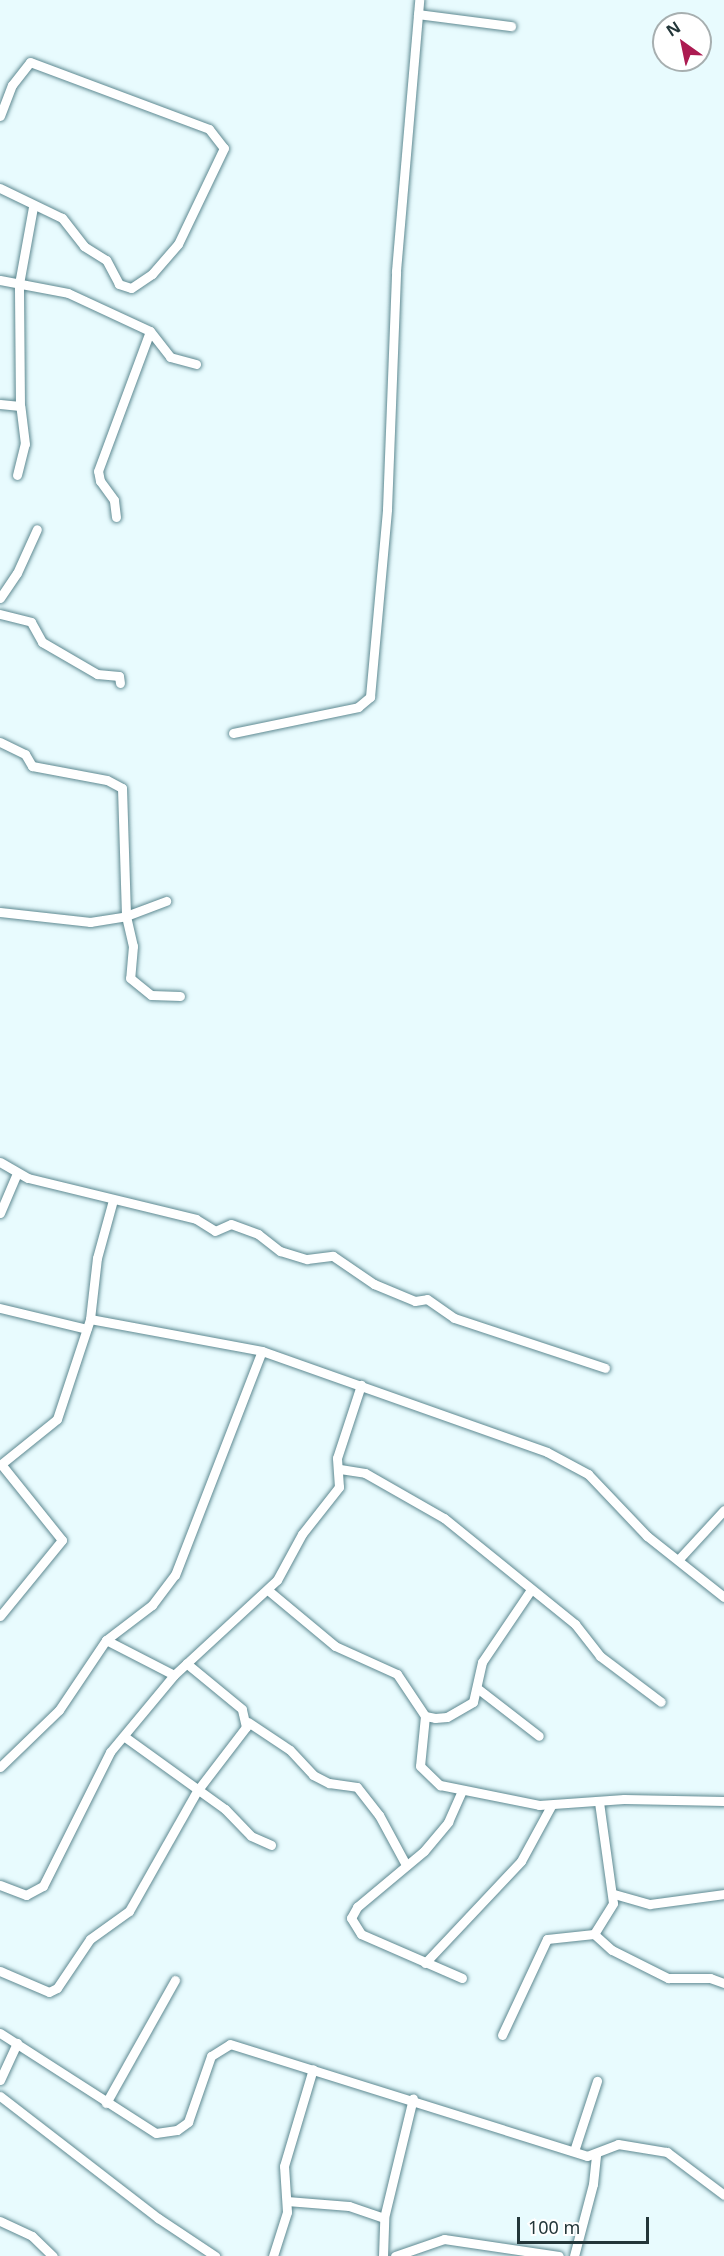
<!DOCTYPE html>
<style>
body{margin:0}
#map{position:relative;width:724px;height:2256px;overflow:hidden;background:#e8fbfe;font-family:"Noto Sans",sans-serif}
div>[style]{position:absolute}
.roads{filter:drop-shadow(0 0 2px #5e8991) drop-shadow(0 0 2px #5e8991)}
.minor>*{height:9px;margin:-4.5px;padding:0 4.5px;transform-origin:4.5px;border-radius:4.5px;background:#fff}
span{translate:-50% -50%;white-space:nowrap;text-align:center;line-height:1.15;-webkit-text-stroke:4.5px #fff;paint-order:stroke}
.north{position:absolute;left:652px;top:12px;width:60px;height:60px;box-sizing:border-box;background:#fff;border:2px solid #a7afb0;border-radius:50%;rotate:327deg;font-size:16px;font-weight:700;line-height:24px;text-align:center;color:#233639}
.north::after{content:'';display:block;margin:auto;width:21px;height:27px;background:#ac1b51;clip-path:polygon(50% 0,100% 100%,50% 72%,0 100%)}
.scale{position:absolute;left:517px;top:2217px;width:132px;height:27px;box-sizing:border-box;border:3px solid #233639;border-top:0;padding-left:8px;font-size:18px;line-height:21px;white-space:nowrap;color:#233639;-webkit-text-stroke:4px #fff;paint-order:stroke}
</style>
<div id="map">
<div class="roads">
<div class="minor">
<div style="left:418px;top:14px;width:94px;rotate:7.4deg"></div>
<div style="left:0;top:116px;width:33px;rotate:-69deg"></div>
<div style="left:12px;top:85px;width:29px;rotate:-52deg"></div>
<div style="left:30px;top:62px;width:191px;rotate:20.5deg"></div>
<div style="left:209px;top:129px;width:24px;rotate:52deg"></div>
<div style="left:224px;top:148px;width:106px;rotate:115.6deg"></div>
<div style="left:178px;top:244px;width:40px;rotate:131deg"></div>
<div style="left:152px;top:274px;width:25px;rotate:146deg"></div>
<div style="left:131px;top:288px;width:13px;rotate:-162deg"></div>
<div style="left:119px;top:284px;width:27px;rotate:-118deg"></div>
<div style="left:106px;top:260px;width:26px;rotate:-148deg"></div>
<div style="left:84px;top:246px;width:36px;rotate:-128deg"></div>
<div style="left:62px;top:218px;width:69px;rotate:-154.2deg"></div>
<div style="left:0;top:280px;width:69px;rotate:10.8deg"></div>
<div style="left:68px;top:293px;width:90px;rotate:24.9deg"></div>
<div style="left:150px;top:331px;width:33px;rotate:52deg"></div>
<div style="left:170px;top:357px;width:27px;rotate:15deg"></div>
<div style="left:0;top:404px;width:20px;rotate:6deg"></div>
<div style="left:17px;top:475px;width:32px;rotate:-76deg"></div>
<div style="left:25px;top:444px;width:38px;rotate:-97deg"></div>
<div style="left:20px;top:406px;width:122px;rotate:-90.5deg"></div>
<div style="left:19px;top:284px;width:78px;rotate:-79.7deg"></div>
<div style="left:116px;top:517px;width:17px;rotate:-97deg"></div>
<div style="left:114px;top:500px;width:24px;rotate:-126deg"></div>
<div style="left:100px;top:481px;width:10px;rotate:-101deg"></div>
<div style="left:98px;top:471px;width:149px;rotate:-69.6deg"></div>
<div style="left:0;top:598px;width:30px;rotate:-56deg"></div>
<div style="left:17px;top:573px;width:48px;rotate:-65.6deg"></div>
<div style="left:0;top:614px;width:32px;rotate:14deg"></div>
<div style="left:31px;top:622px;width:23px;rotate:61deg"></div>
<div style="left:42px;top:642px;width:64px;rotate:30.2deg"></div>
<div style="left:97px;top:674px;width:22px;rotate:5deg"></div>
<div style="left:119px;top:676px;width:7px;rotate:82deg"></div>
<div style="left:233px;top:733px;width:128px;rotate:-11.7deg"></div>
<div style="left:358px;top:707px;width:16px;rotate:-40deg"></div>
<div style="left:370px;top:697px;width:189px;rotate:-84.8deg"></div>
<div style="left:387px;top:509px;width:238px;rotate:-87.8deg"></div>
<div style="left:396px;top:271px;width:272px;rotate:-85.1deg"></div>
<div style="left:0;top:742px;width:28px;rotate:26deg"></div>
<div style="left:25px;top:754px;width:14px;rotate:60deg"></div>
<div style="left:32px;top:766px;width:76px;rotate:10.6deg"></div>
<div style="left:107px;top:780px;width:17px;rotate:28deg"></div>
<div style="left:122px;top:788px;width:128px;rotate:88.2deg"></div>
<div style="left:126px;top:916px;width:31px;rotate:77deg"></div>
<div style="left:133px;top:946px;width:32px;rotate:95deg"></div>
<div style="left:130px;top:978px;width:27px;rotate:39deg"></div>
<div style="left:151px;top:995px;width:29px;rotate:2deg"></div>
<div style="left:0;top:912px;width:91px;rotate:6.3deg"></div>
<div style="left:90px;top:922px;width:36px;rotate:-9deg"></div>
<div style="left:126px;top:916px;width:43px;rotate:-20.6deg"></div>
<div style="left:0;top:1162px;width:32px;rotate:30deg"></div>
<div style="left:28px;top:1178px;width:173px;rotate:13.7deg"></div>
<div style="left:196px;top:1219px;width:22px;rotate:32deg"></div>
<div style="left:215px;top:1231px;width:17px;rotate:-24deg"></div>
<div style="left:231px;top:1224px;width:29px;rotate:20deg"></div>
<div style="left:258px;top:1234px;width:28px;rotate:38deg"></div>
<div style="left:280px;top:1251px;width:28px;rotate:17deg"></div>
<div style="left:307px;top:1259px;width:26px;rotate:-7deg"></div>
<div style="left:333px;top:1256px;width:50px;rotate:34.3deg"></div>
<div style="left:374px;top:1284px;width:44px;rotate:22.5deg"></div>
<div style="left:415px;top:1301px;width:12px;rotate:-9deg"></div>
<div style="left:427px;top:1299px;width:33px;rotate:35deg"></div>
<div style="left:454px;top:1318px;width:159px;rotate:18.3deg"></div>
<div style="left:0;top:1213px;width:43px;rotate:-67deg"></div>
<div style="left:0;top:1308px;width:89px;rotate:13.6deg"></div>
<div style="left:90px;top:1319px;width:175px;rotate:10.5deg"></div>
<div style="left:262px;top:1351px;width:302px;rotate:19.5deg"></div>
<div style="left:547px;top:1452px;width:47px;rotate:28.2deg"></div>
<div style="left:588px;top:1474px;width:86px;rotate:46.4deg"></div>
<div style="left:647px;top:1536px;width:98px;rotate:38.4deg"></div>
<div style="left:0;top:1465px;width:73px;rotate:-38.9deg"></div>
<div style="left:57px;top:1419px;width:105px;rotate:-71.7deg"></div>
<div style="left:90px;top:1319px;width:61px;rotate:-83.5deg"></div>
<div style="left:97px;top:1258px;width:60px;rotate:-74.6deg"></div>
<div style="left:340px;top:1469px;width:25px;rotate:9deg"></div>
<div style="left:365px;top:1473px;width:91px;rotate:29.7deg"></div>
<div style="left:444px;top:1518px;width:169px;rotate:39deg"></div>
<div style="left:575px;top:1624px;width:41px;rotate:52deg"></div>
<div style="left:600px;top:1656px;width:76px;rotate:37deg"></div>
<div style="left:678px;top:1560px;width:68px;rotate:-47.4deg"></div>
<div style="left:269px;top:1591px;width:86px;rotate:39.8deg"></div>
<div style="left:335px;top:1646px;width:68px;rotate:24.3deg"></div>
<div style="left:397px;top:1674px;width:50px;rotate:56.3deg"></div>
<div style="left:425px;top:1716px;width:10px;rotate:11deg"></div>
<div style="left:435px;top:1718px;width:12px;rotate:-5deg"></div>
<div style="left:447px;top:1717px;width:30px;rotate:-30deg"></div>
<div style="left:473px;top:1702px;width:41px;rotate:-77.3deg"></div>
<div style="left:482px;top:1662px;width:86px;rotate:-55.9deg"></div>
<div style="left:0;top:1616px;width:98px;rotate:-50.8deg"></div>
<div style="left:62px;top:1540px;width:97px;rotate:-128.8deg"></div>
<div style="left:106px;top:1640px;width:76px;rotate:27.2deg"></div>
<div style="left:477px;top:1688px;width:78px;rotate:37.7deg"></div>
<div style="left:425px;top:1716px;width:50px;rotate:95.7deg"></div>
<div style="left:420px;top:1766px;width:28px;rotate:44deg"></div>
<div style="left:440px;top:1785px;width:101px;rotate:11.4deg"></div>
<div style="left:539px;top:1805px;width:85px;rotate:-4deg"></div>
<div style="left:624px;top:1799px;width:100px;rotate:1.1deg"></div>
<div style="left:248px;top:1722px;width:50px;rotate:33.7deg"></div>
<div style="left:290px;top:1750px;width:34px;rotate:47deg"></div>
<div style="left:313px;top:1775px;width:18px;rotate:27deg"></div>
<div style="left:329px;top:1783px;width:28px;rotate:8deg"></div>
<div style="left:357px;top:1787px;width:36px;rotate:52deg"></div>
<div style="left:379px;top:1815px;width:57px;rotate:61.6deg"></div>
<div style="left:125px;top:1737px;width:123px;rotate:35.8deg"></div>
<div style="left:225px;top:1809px;width:37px;rotate:46deg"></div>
<div style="left:251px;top:1836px;width:22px;rotate:24deg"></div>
<div style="left:0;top:1767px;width:82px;rotate:-44deg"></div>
<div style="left:59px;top:1710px;width:84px;rotate:-56.1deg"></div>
<div style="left:106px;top:1640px;width:58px;rotate:-37.3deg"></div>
<div style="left:152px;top:1605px;width:38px;rotate:-53deg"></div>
<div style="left:175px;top:1575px;width:240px;rotate:-68.8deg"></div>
<div style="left:0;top:1885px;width:28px;rotate:21deg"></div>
<div style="left:26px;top:1895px;width:19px;rotate:-28deg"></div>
<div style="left:43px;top:1886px;width:150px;rotate:-63.4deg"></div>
<div style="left:110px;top:1752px;width:100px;rotate:-50.3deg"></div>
<div style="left:174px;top:1675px;width:140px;rotate:-42.7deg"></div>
<div style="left:277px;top:1580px;width:52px;rotate:-61.5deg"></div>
<div style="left:302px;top:1534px;width:60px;rotate:-51.8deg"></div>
<div style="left:339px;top:1487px;width:29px;rotate:-94deg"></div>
<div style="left:337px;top:1458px;width:77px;rotate:-71.8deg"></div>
<div style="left:614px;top:1894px;width:37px;rotate:16deg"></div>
<div style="left:650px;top:1904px;width:75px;rotate:-7.7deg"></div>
<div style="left:594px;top:1934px;width:24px;rotate:42deg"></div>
<div style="left:612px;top:1950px;width:63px;rotate:26.6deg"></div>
<div style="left:668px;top:1978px;width:42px"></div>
<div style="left:710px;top:1978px;width:15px;rotate:20deg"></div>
<div style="left:425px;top:1963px;width:140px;rotate:-46.7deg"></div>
<div style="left:521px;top:1861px;width:63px;rotate:-61.4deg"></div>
<div style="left:0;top:1971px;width:53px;rotate:23.2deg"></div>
<div style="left:49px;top:1992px;width:9px;rotate:-27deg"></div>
<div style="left:57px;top:1988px;width:59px;rotate:-56deg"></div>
<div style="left:90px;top:1939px;width:48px;rotate:-35.7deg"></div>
<div style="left:129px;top:1911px;width:138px;rotate:-60.5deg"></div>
<div style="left:197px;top:1791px;width:81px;rotate:-52.6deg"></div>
<div style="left:246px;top:1727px;width:18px;rotate:-103deg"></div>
<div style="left:242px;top:1709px;width:72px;rotate:-140.6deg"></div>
<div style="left:462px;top:1978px;width:110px;rotate:-156.5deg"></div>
<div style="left:361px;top:1934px;width:19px;rotate:-122deg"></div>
<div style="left:351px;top:1918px;width:13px;rotate:-61deg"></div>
<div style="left:357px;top:1907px;width:87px;rotate:-39.9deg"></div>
<div style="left:424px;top:1851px;width:38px;rotate:-50deg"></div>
<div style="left:448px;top:1822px;width:35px;rotate:-66deg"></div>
<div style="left:0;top:2033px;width:185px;rotate:32.7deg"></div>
<div style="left:156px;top:2133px;width:21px;rotate:-8deg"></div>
<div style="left:177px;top:2130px;width:14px;rotate:-36deg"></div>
<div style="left:188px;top:2122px;width:70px;rotate:-70.8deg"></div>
<div style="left:211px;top:2056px;width:22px;rotate:-32deg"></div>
<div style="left:230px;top:2044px;width:374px;rotate:17.4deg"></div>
<div style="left:587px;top:2156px;width:33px;rotate:-21deg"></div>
<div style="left:618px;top:2144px;width:50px;rotate:9.3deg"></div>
<div style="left:667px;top:2152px;width:71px;rotate:37deg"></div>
<div style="left:502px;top:2035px;width:106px;rotate:-64.9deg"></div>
<div style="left:547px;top:1939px;width:47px;rotate:-6.1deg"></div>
<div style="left:594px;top:1934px;width:36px;rotate:-58deg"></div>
<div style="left:613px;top:1903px;width:102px;rotate:-97.9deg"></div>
<div style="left:0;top:2080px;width:41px;rotate:-65.3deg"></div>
<div style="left:0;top:2096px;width:200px;rotate:37.7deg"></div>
<div style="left:158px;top:2218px;width:69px;rotate:33.7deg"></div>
<div style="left:106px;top:2103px;width:141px;rotate:-60.7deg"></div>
<div style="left:574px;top:2151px;width:74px;rotate:-71.8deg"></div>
<div style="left:287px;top:2201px;width:62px;rotate:4.6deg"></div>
<div style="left:349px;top:2206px;width:37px;rotate:19deg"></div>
<div style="left:0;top:2221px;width:35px;rotate:25deg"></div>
<div style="left:32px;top:2236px;width:29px;rotate:44deg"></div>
<div style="left:273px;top:2256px;width:46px;rotate:-72.3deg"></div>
<div style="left:287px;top:2212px;width:46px;rotate:-93.7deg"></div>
<div style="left:284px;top:2166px;width:101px;rotate:-73.4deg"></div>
<div style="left:383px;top:2256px;width:38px;rotate:-88deg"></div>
<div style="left:384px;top:2218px;width:123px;rotate:-76.4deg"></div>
<div style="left:395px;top:2256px;width:52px;rotate:-19.1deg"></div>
<div style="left:444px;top:2239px;width:116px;rotate:8.4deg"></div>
<div style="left:574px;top:2256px;width:74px;rotate:-75.2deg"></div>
<div style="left:593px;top:2184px;width:30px;rotate:-84deg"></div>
</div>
</div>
<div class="north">N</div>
<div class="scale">100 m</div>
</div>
